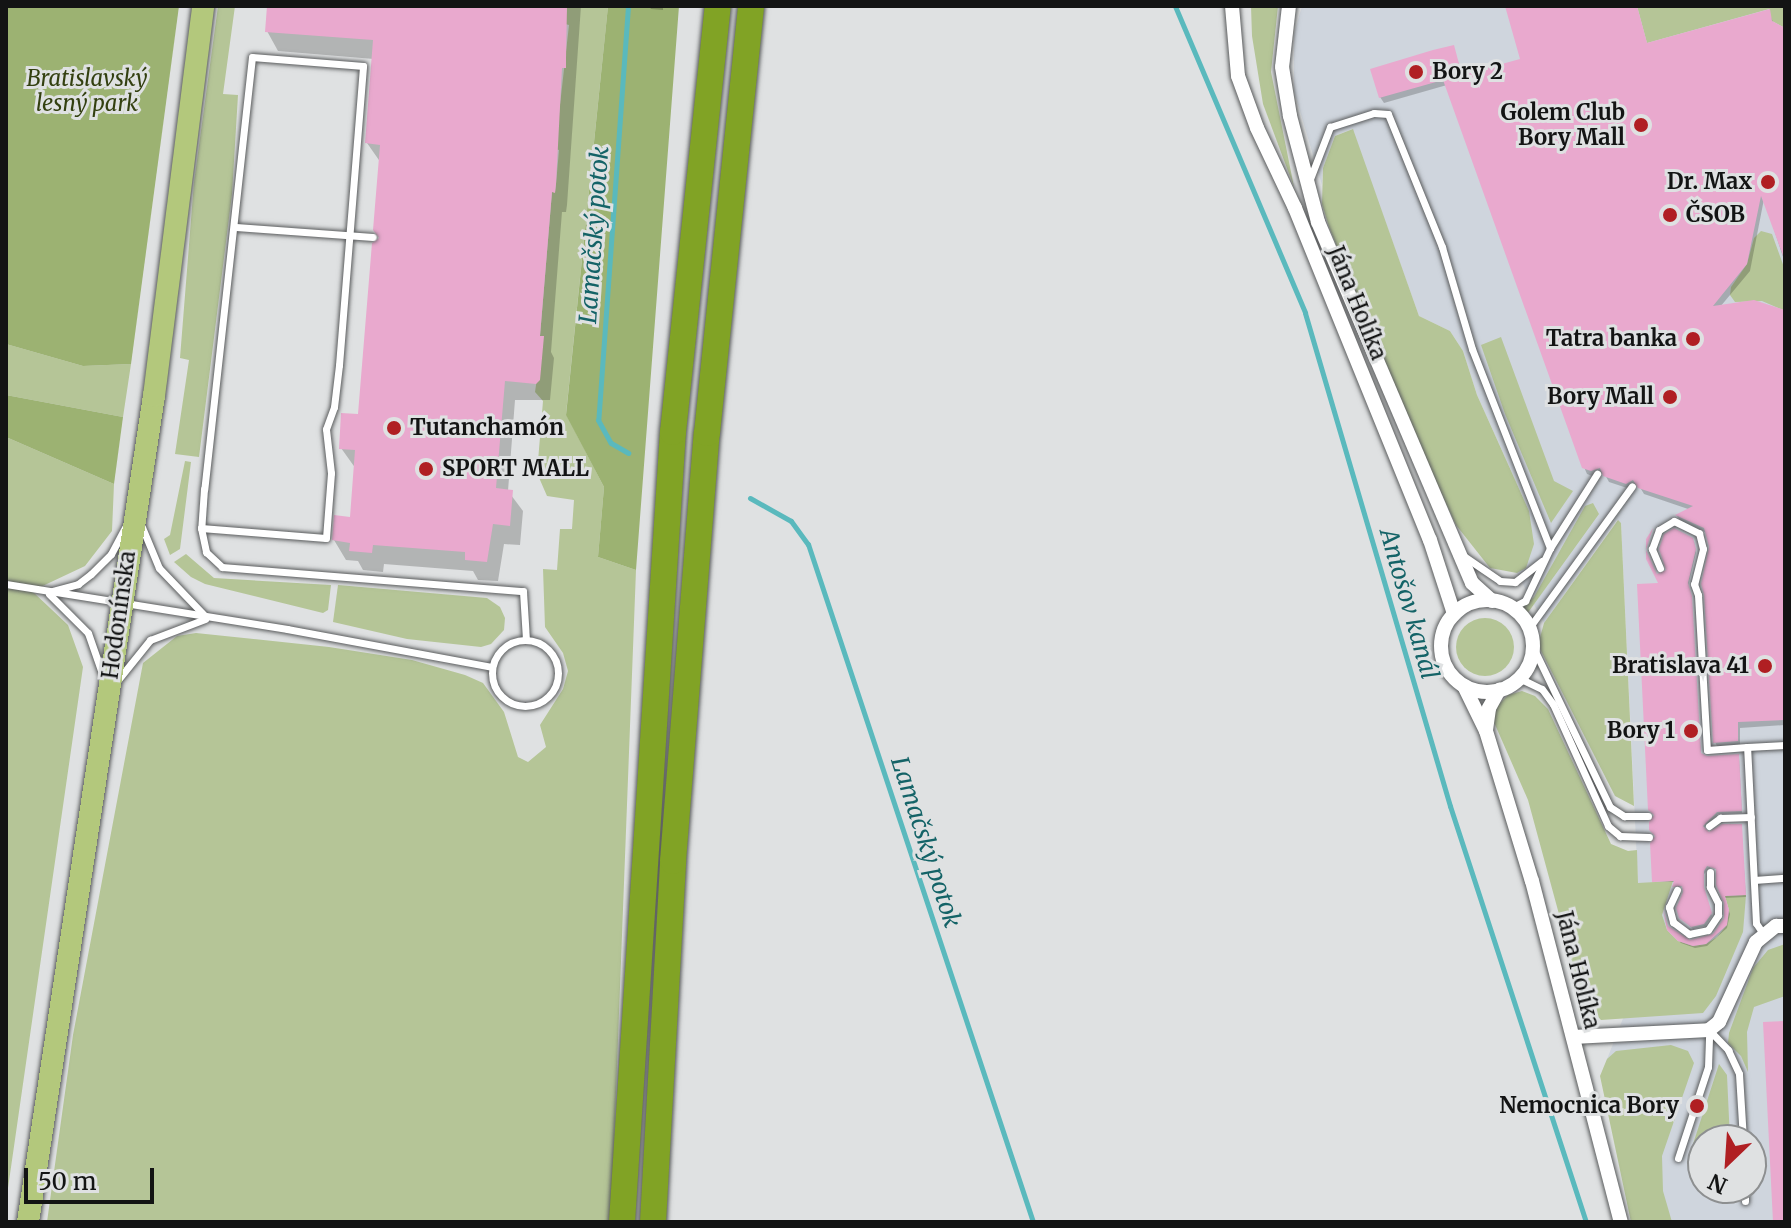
<!DOCTYPE html>
<meta charset="utf-8">
<style>
body{margin:0}
#map{position:relative;width:1791px;height:1228px;overflow:hidden;background:#dfe1e2;font-family:Merriweather,serif}
div>[style]{position:absolute}
.built>*{inset:0;background:#cfd5dd}
.green>*{inset:0;background:#b5c597}
.round{border-radius:50%}
.forest>*{inset:0;background:#9cb272}
.shadow>*{inset:0;background:#0003}
.stream>*{height:5px;margin:-2.5px;padding:0 2.5px;transform-origin:2.5px;border-radius:2.5px;background:#5ab9bd}
.building>*{inset:0;background:#e9a9ce}
.roads{filter:drop-shadow(0 0 2px #5a5c5d) drop-shadow(0 0 2px #5a5c5d)}
.service>*{height:7px;margin:-3.5px;padding:0 3.5px;transform-origin:3.5px;border-radius:3.5px;background:#fff}
.service>.ring{margin:-3.5px;padding:0;box-sizing:content-box;background:none;border:7px solid #fff;border-radius:50%}
.minor>*{height:14px;margin:-7px;padding:0 7px;transform-origin:7px;border-radius:7px;background:#fff}
.minor>.ring{margin:-7px;padding:0;box-sizing:content-box;background:none;border:14px solid #fff;border-radius:50%}
.primary>*{height:22px;margin:-11px;padding:0 11px;transform-origin:11px;border-radius:11px;background:#b3c87c}
.motorway>*{height:26px;margin:-13px;padding:0 13px;transform-origin:13px;border-radius:13px;background:#81a325}
.dots>*{width:22px;height:22px;translate:-50% -50%;box-sizing:border-box;border:4px solid #dfe1e2;border-radius:50%}
span{translate:-50% -50%;white-space:nowrap;text-align:center;line-height:1.15;-webkit-text-stroke:6px #dfe1e2;paint-order:stroke}
.poi-label{font-size:22px;color:#131414;font-weight:700}
.left{translate:0 -50%;text-align:left}
.right{translate:-100% -50%;text-align:right}
.park-label{font-size:22px;color:#334010;font-style:italic}
.street-label{font-size:22px;color:#131414}
.water-label{font-size:24px;color:#146367;font-style:italic}
.frame{position:absolute;inset:0;border:8px solid #131414;pointer-events:none}
.north{position:absolute;left:1687px;top:1124px;width:80px;height:80px;box-sizing:border-box;background:#dfe1e2;border:2px solid #8d8f90;border-radius:50%;rotate:205deg;font-size:22px;font-weight:700;line-height:32px;text-align:center;color:#131414}
.north::after{content:'';display:block;margin:auto;width:28px;height:36px;background:#b01f23;clip-path:polygon(50% 0,100% 100%,50% 72%,0 100%)}
.scale{position:absolute;left:24px;top:1168px;width:130px;height:36px;box-sizing:border-box;border:4px solid #131414;border-top:0;padding-left:10px;font-size:24px;line-height:28px;white-space:nowrap;color:#131414;-webkit-text-stroke:6px #dfe1e2;paint-order:stroke}
</style>
<div id="map">
<div class="built">
<div style="clip-path:polygon(evenodd,1302px 6px,1785px 6px,1785px 1222px,1631px 1222px,1602px 1072px,1649px 952px,1638px 883px,1621px 523px,1617px 520px,1544px 623px,1517px 573px,1526px 568px,1529px 511px,1477px 395px,1463px 351px,1450px 331px,1419px 316px,1352px 129px,1335px 136px,1323px 168px,1322px 185px,1294px 91px,1294px 34px,1302px 6px,1703px 1140px,1751px 1140px,1751px 1188px,1703px 1188px,1703px 1140px)"></div>
</div>
<div class="green">
<div style="clip-path:polygon(218px 6px,235px 6px,223px 94px,238px 95px,232px 194px,199px 457px,175px 454px,189px 360px,180px 358px,194px 182px)"></div>
<div style="clip-path:polygon(567px 6px,608px 6px,566px 414px,604px 487px,598px 557px,636px 570px,611px 1222px,47px 1222px,73px 1035px,143px 663px,177px 636px,196px 633px,329px 647px,412px 660px,465px 675px,483px 683px,504px 712px,518px 757px,528px 762px,546px 747px,540px 725px,563px 689px,568px 671px,563px 653px,545px 627px,543px 569px,557px 570px,560px 529px,572px 529px,574px 500px,547px 496px,537px 473px,543px 401px,535px 392px,543px 336px,540px 336px,552px 192px,555px 192px,556px 184px,559px 150px,555px 149px,569px 25px,565px 24px)"></div>
<div style="clip-path:polygon(1251px 6px,1278px 6px,1271px 72px,1294px 187px,1263px 104px,1252px 36px)"></div>
<div style="clip-path:polygon(1637px 6px,1785px 6px,1785px 28px,1772px 21px,1769px 9px,1647px 43px)"></div>
<div style="clip-path:polygon(1353px 129px,1419px 316px,1450px 331px,1463px 351px,1477px 395px,1529px 511px,1534px 544px,1526px 568px,1517px 573px,1490px 568px,1456px 525px,1415px 437px,1329px 227px,1322px 204px,1323px 168px,1335px 136px)"></div>
<div style="clip-path:polygon(1761px 231px,1772px 234px,1785px 270px,1785px 311px,1762px 301px,1735px 302px,1730px 295px,1731px 287px,1747px 264px,1754px 238px)"></div>
<div style="clip-path:polygon(1501px 337px,1554px 481px,1573px 491px,1551px 523px,1505px 414px,1481px 345px)"></div>
<div style="clip-path:polygon(6px 344px,83px 366px,131px 364px,123px 417px,6px 395px)"></div>
<div style="clip-path:polygon(6px 437px,114px 484px,112px 531px,85px 566px,32px 591px,68px 625px,83px 667px,6px 1202px)"></div>
<div style="clip-path:polygon(185px 461px,191px 462px,180px 549px,170px 555px,164px 539px,170px 535px)"></div>
<div style="clip-path:polygon(1593px 503px,1599px 514px,1527px 614px,1521px 608px,1534px 597px,1585px 506px)"></div>
<div style="clip-path:polygon(1618px 520px,1621px 523px,1634px 806px,1615px 796px,1538px 645px,1544px 623px)"></div>
<div style="clip-path:polygon(186px 554px,214px 578px,331px 585px,328px 610px,323px 613px,205px 584px,191px 577px,174px 562px)"></div>
<div style="clip-path:polygon(338px 585px,487px 598px,500px 607px,505px 618px,504px 630px,491px 644px,481px 647px,407px 639px,333px 622px)"></div>
<div class="round" style="left:1456px;top:618px;width:58px;height:58px"></div>
<div style="clip-path:polygon(1522px 691px,1535px 696px,1548px 709px,1611px 844px,1628px 851px,1637px 850px,1638px 883px,1673px 881px,1662px 915px,1667px 930px,1678px 941px,1693px 946px,1706px 944px,1717px 937px,1727px 925px,1729px 910px,1725px 896px,1746px 895px,1743px 932px,1716px 996px,1703px 1013px,1601px 1020px,1582px 999px,1528px 800px,1493px 720px,1497px 706px,1508px 695px)"></div>
<div style="clip-path:polygon(1785px 944px,1785px 996px,1754px 1007px,1747px 1032px,1748px 1072px,1741px 1056px,1728px 1043px,1729px 1033px,1753px 968px,1768px 950px)"></div>
<div style="clip-path:polygon(1671px 1045px,1688px 1051px,1694px 1063px,1662px 1156px,1663px 1191px,1672px 1222px,1631px 1222px,1600px 1076px,1607px 1059px,1616px 1051px)"></div>
<div style="clip-path:polygon(1719px 1064px,1727px 1075px,1730px 1140px,1703px 1140px,1703px 1157px,1693px 1157px,1693px 1144px)"></div>
</div>
<div class="forest">
<div style="clip-path:polygon(6px 6px,179px 6px,131px 364px,83px 366px,6px 344px)"></div>
<div style="clip-path:polygon(608px 6px,679px 6px,636px 570px,598px 557px,604px 487px,566px 415px)"></div>
<div style="clip-path:polygon(6px 395px,123px 417px,114px 484px,6px 437px)"></div>
</div>
<div class="shadow">
<div style="clip-path:polygon(269px 6px,581px 6px,567px 205px,566px 212px,562px 212px,551px 352px,554px 358px,550px 400px,515px 400px,508px 491px,523px 511px,520px 545px,504px 544px,498px 581px,478px 580px,473px 571px,384px 564px,383px 572px,363px 570px,358px 561px,346px 560px,334px 540px,351px 520px,356px 469px,341px 448px,360px 416px,381px 240px,381px 163px,367px 143px,374px 59px,278px 51px,267px 31px)"></div>
<div style="clip-path:polygon(649px 6px,663px 6px,663px 10px,651px 9px)"></div>
<div style="clip-path:polygon(1507px 6px,1636px 6px,1647px 45px,1769px 12px,1774px 25px,1785px 30px,1785px 263px,1764px 199px,1750px 271px,1720px 307px,1754px 302px,1785px 313px,1785px 725px,1740px 728px,1740px 747px,1718px 748px,1715px 742px,1711px 547px,1707px 533px,1680px 520px,1677px 516px,1691px 510px,1644px 494px,1638px 484px,1630px 489px,1609px 482px,1604px 473px,1595px 477px,1587px 474px,1584px 467px,1447px 85px,1384px 103px,1380px 97px,1453px 47px,1463px 77px,1522px 60px)"></div>
<div style="clip-path:polygon(1694px 542px,1696px 553px,1688px 587px,1701px 754px,1706px 758px,1739px 758px,1742px 813px,1718px 814px,1703px 829px,1709px 835px,1741px 826px,1746px 897px,1724px 898px,1730px 914px,1727px 928px,1707px 946px,1695px 948px,1681px 943px,1671px 932px,1687px 942px,1714px 936px,1727px 915px,1718px 870px,1711px 867px,1704px 874px,1704px 894px,1712px 916px,1705px 926px,1693px 929px,1681px 917px,1683px 886px,1675px 888px,1676px 882px,1654px 881px,1662px 585px,1658px 577px,1669px 570px)"></div>
</div>
<div class="stream">
<div style="left:628px;top:6px;width:415px;rotate:94.1deg"></div>
<div style="left:598px;top:420px;width:26px;rotate:61deg"></div>
<div style="left:611px;top:443px;width:20px;rotate:30deg"></div>
<div style="left:1175px;top:6px;width:333px;rotate:67deg"></div>
<div style="left:1305px;top:313px;width:514px;rotate:73.61deg"></div>
<div style="left:1450px;top:806px;width:438px;rotate:71.9deg"></div>
<div style="left:750px;top:498px;width:47px;rotate:29.3deg"></div>
<div style="left:791px;top:521px;width:29px;rotate:54deg"></div>
<div style="left:808px;top:544px;width:714px;rotate:71.64deg"></div>
</div>
<div class="building">
<div style="clip-path:polygon(267px 6px,567px 6px,566px 59px,566px 68px,562px 68px,556px 184px,555px 193px,552px 192px,540px 336px,544px 336px,540px 380px,536px 384px,505px 381px,496px 488px,513px 490px,510px 526px,493px 524px,487px 562px,465px 560px,465px 552px,373px 545px,372px 553px,349px 551px,350px 543px,332px 540px,334px 515px,350px 517px,355px 450px,339px 449px,341px 413px,358px 414px,372px 243px,379px 238px,373px 230px,380px 145px,365px 143px,373px 40px,265px 32px)"></div>
<div style="clip-path:polygon(1505px 6px,1637px 6px,1647px 43px,1770px 9px,1772px 21px,1785px 28px,1785px 261px,1761px 196px,1747px 264px,1713px 306px,1754px 300px,1785px 310px,1785px 720px,1738px 722px,1738px 741px,1713px 743px,1704px 595px,1701px 584px,1709px 547px,1704px 528px,1675px 515px,1693px 506px,1638px 488px,1633px 480px,1626px 484px,1603px 476px,1600px 468px,1591px 471px,1582px 468px,1443px 80px,1379px 98px,1370px 69px,1433px 50px,1454px 45px,1462px 75px,1520px 59px)"></div>
<div style="clip-path:polygon(1653px 528px,1646px 550px,1657px 574px,1666px 570px,1659px 549px,1664px 534px,1674px 528px,1693px 538px,1696px 549px,1688px 583px,1692px 596px,1701px 753px,1707px 756px,1739px 754px,1742px 811px,1717px 812px,1703px 826px,1709px 832px,1722px 824px,1742px 824px,1746px 895px,1725px 896px,1729px 910px,1727px 925px,1706px 944px,1693px 946px,1678px 941px,1667px 930px,1663px 909px,1668px 926px,1690px 940px,1713px 934px,1724px 918px,1724px 903px,1716px 885px,1716px 869px,1707px 866px,1704px 871px,1704px 887px,1712px 913px,1704px 924px,1691px 927px,1679px 918px,1676px 908px,1683px 892px,1682px 886px,1672px 887px,1674px 881px,1652px 882px,1650px 843px,1655px 836px,1649px 830px,1649px 822px,1654px 815px,1648px 810px,1637px 584px,1658px 583px,1646px 559px,1646px 539px)"></div>
<div style="clip-path:polygon(1785px 1021px,1785px 1222px,1773px 1222px,1763px 1022px)"></div>
</div>
<div class="roads">
<div class="service">
<div style="left:1310px;top:179px;width:56px;rotate:-69deg"></div>
<div style="left:1330px;top:127px;width:46px;rotate:-17.7deg"></div>
<div style="left:1374px;top:113px;width:14px;rotate:4deg"></div>
<div style="left:1388px;top:114px;width:144px;rotate:67.9deg"></div>
<div style="left:1442px;top:247px;width:106px;rotate:73.6deg"></div>
<div style="left:1472px;top:349px;width:214px;rotate:68.6deg"></div>
<div style="left:236px;top:227px;width:137px;rotate:4.2deg"></div>
<div style="left:142px;top:527px;width:44px;rotate:67.5deg"></div>
<div style="left:159px;top:568px;width:68px;rotate:46.2deg"></div>
<div style="left:201px;top:528px;width:125px;rotate:4.6deg"></div>
<div style="left:326px;top:538px;width:65px;rotate:-85.6deg"></div>
<div style="left:331px;top:473px;width:44px;rotate:-96.5deg"></div>
<div style="left:326px;top:429px;width:23px;rotate:-70deg"></div>
<div style="left:334px;top:407px;width:42px;rotate:-83.2deg"></div>
<div style="left:339px;top:365px;width:300px;rotate:-85.4deg"></div>
<div style="left:363px;top:66px;width:111px;rotate:-175.4deg"></div>
<div style="left:252px;top:57px;width:435px;rotate:96.3deg"></div>
<div style="left:204px;top:489px;width:39px;rotate:94deg"></div>
<div style="left:201px;top:528px;width:25px;rotate:78deg"></div>
<div style="left:206px;top:552px;width:22px;rotate:43deg"></div>
<div style="left:222px;top:567px;width:302px;rotate:4.6deg"></div>
<div style="left:523px;top:591px;width:49px;rotate:86.5deg"></div>
<div style="left:1465px;top:557px;width:42px;rotate:34.4deg"></div>
<div style="left:1500px;top:581px;width:15px;rotate:4deg"></div>
<div style="left:1515px;top:582px;width:34px;rotate:-38deg"></div>
<div style="left:1660px;top:568px;width:21px;rotate:-113deg"></div>
<div style="left:1652px;top:549px;width:20px;rotate:-70deg"></div>
<div style="left:1659px;top:530px;width:17px;rotate:-31deg"></div>
<div style="left:1674px;top:521px;width:28px;rotate:26deg"></div>
<div style="left:1699px;top:533px;width:16px;rotate:76deg"></div>
<div style="left:1703px;top:549px;width:36px;rotate:104deg"></div>
<div style="left:1694px;top:584px;width:12px;rotate:70deg"></div>
<div style="left:1698px;top:595px;width:155px;rotate:86.7deg"></div>
<div style="left:1707px;top:750px;width:40px;rotate:-4.3deg"></div>
<div style="left:6px;top:584px;width:285px;rotate:9.1deg"></div>
<div style="left:287px;top:629px;width:208px;rotate:10.5deg"></div>
<div style="left:49px;top:592px;width:30px;rotate:-15deg"></div>
<div style="left:78px;top:584px;width:16px;rotate:-38deg"></div>
<div style="left:91px;top:574px;width:28px;rotate:-45deg"></div>
<div style="left:111px;top:554px;width:30px;rotate:-62deg"></div>
<div style="left:49px;top:594px;width:55px;rotate:45deg"></div>
<div style="left:88px;top:633px;width:49px;rotate:70.8deg"></div>
<div style="left:1511px;top:608px;width:16px;rotate:-27deg"></div>
<div style="left:1525px;top:601px;width:59px;rotate:-64.7deg"></div>
<div style="left:1550px;top:548px;width:88px;rotate:-57.6deg"></div>
<div style="left:1529px;top:628px;width:175px;rotate:-54deg"></div>
<div class="ring" style="left:492px;top:640px;width:59px;height:59px"></div>
<div style="left:1532px;top:645px;width:180px;rotate:64.3deg"></div>
<div style="left:1610px;top:807px;width:17px;rotate:33deg"></div>
<div style="left:1624px;top:816px;width:24px"></div>
<div style="left:1519px;top:678px;width:25px;rotate:26deg"></div>
<div style="left:1542px;top:689px;width:19px;rotate:54deg"></div>
<div style="left:1553px;top:704px;width:134px;rotate:65.7deg"></div>
<div style="left:1608px;top:826px;width:16px;rotate:40deg"></div>
<div style="left:1620px;top:836px;width:29px;rotate:2deg"></div>
<div style="left:117px;top:681px;width:53px;rotate:-51.2deg"></div>
<div style="left:150px;top:640px;width:59px;rotate:-20.9deg"></div>
<div style="left:1709px;top:826px;width:14px;rotate:-36deg"></div>
<div style="left:1720px;top:818px;width:31px;rotate:-2deg"></div>
<div style="left:1754px;top:880px;width:31px;rotate:-4deg"></div>
<div style="left:1677px;top:890px;width:19px;rotate:115deg"></div>
<div style="left:1669px;top:907px;width:16px;rotate:75deg"></div>
<div style="left:1673px;top:922px;width:20px;rotate:37deg"></div>
<div style="left:1689px;top:934px;width:19px;rotate:-12deg"></div>
<div style="left:1708px;top:930px;width:18px;rotate:-56deg"></div>
<div style="left:1718px;top:915px;width:12px;rotate:-90deg"></div>
<div style="left:1718px;top:903px;width:18px;rotate:-117deg"></div>
<div style="left:1710px;top:887px;width:15px;rotate:-90deg"></div>
<div style="left:1764px;top:935px;width:14px;rotate:-124deg"></div>
<div style="left:1756px;top:923px;width:176px;rotate:-92.9deg"></div>
<div style="left:1747px;top:747px;width:38px;rotate:-3deg"></div>
<div style="left:1709px;top:1030px;width:28px;rotate:46deg"></div>
<div style="left:1728px;top:1050px;width:26px;rotate:65deg"></div>
<div style="left:1739px;top:1074px;width:66px;rotate:86.5deg"></div>
<div style="left:1678px;top:1158px;width:96px;rotate:-71.8deg"></div>
<div style="left:1708px;top:1067px;width:37px;rotate:-88deg"></div>
<div style="left:1745px;top:1188px;width:13px;rotate:90deg"></div>
</div>
<div class="minor">
<div style="left:1232px;top:6px;width:70px;rotate:85.1deg"></div>
<div style="left:1238px;top:76px;width:55px;rotate:69.9deg"></div>
<div style="left:1257px;top:128px;width:89px;rotate:64.6deg"></div>
<div style="left:1295px;top:208px;width:358px;rotate:67.9deg"></div>
<div style="left:1430px;top:540px;width:78px;rotate:72deg"></div>
<div style="left:1289px;top:6px;width:61px;rotate:96.5deg"></div>
<div style="left:1282px;top:67px;width:50px;rotate:80.7deg"></div>
<div style="left:1290px;top:116px;width:110px;rotate:75.2deg"></div>
<div style="left:1318px;top:222px;width:392px;rotate:66.9deg"></div>
<div style="left:1472px;top:583px;width:27px;rotate:42deg"></div>
<div class="ring" style="left:1441px;top:600px;width:78px;height:78px"></div>
<div style="left:1464px;top:686px;width:50px;rotate:63.9deg"></div>
<div style="left:1486px;top:731px;width:157px;rotate:73deg"></div>
<div style="left:1532px;top:881px;width:352px;rotate:75.4deg"></div>
<div style="left:1486px;top:730px;width:22px;rotate:-82deg"></div>
<div style="left:1489px;top:708px;width:21px;rotate:-61deg"></div>
<div style="left:1573px;top:1037px;width:136px;rotate:-2.9deg"></div>
<div style="left:1709px;top:1030px;width:13px;rotate:-39deg"></div>
<div style="left:1719px;top:1022px;width:88px;rotate:-65.2deg"></div>
<div style="left:1756px;top:942px;width:26px;rotate:-39deg"></div>
<div style="left:1776px;top:926px;width:9px"></div>
</div>
<div class="primary">
<div style="left:28px;top:1222px;width:836px;rotate:-81.33deg"></div>
<div style="left:154px;top:396px;width:393px;rotate:-82.8deg"></div>
</div>
<div class="motorway">
<div style="left:622px;top:1222px;width:792px;rotate:-86.31deg"></div>
<div style="left:673px;top:432px;width:428px;rotate:-84deg"></div>
<div style="left:653px;top:1222px;width:362px;rotate:-86.8deg"></div>
<div style="left:673px;top:861px;width:429px;rotate:-85.5deg"></div>
<div style="left:707px;top:433px;width:429px;rotate:-84.1deg"></div>
</div>
</div>
<div class="dots">
<div style="left:1416px;top:72px;background:#b01f23"></div>
<div style="left:1641px;top:125px;background:#b01f23"></div>
<div style="left:1768px;top:182px;background:#b01f23"></div>
<div style="left:1670px;top:215px;background:#b01f23"></div>
<div style="left:1693px;top:339px;background:#b01f23"></div>
<div style="left:1670px;top:397px;background:#b01f23"></div>
<div style="left:394px;top:428px;background:#b01f23"></div>
<div style="left:426px;top:469px;background:#b01f23"></div>
<div style="left:1765px;top:666px;background:#b01f23"></div>
<div style="left:1691px;top:731px;background:#b01f23"></div>
<div style="left:1697px;top:1106px;background:#b01f23"></div>
</div>
<div class="poi-label">
<span class="left" style="left:1432px;top:72px">Bory 2</span>
<span class="right" style="left:1625px;top:125px">Golem Club<br>Bory Mall</span>
<span class="right" style="left:1752px;top:182px">Dr. Max</span>
<span class="left" style="left:1686px;top:215px">ČSOB</span>
<span class="right" style="left:1677px;top:339px">Tatra banka</span>
<span class="right" style="left:1654px;top:397px">Bory Mall</span>
<span class="left" style="left:410px;top:428px">Tutanchamón</span>
<span class="left" style="left:442px;top:469px">SPORT MALL</span>
<span class="right" style="left:1749px;top:666px">Bratislava 41</span>
<span class="right" style="left:1675px;top:731px">Bory 1</span>
<span class="right" style="left:1679px;top:1106px">Nemocnica Bory</span>
</div>
<div class="park-label">
<span style="left:87px;top:91px">Bratislavský<br>lesný park</span>
</div>
<div class="street-label">
<span style="left:1357px;top:303px;rotate:68deg">Jána Holíka</span>
<span style="left:119px;top:615px;rotate:-82deg">Hodonínska</span>
<span style="left:1578px;top:970px;rotate:76deg">Jána Holíka</span>
</div>
<div class="water-label">
<span style="left:594px;top:235px;rotate:-86deg">Lamačský potok</span>
<span style="left:1409px;top:604px;rotate:74deg">Antošov kanál</span>
<span style="left:926px;top:842px;rotate:72deg">Lamačský potok</span>
</div>
<div class="frame"></div>
<div class="north">N</div>
<div class="scale">50 m</div>
</div>
